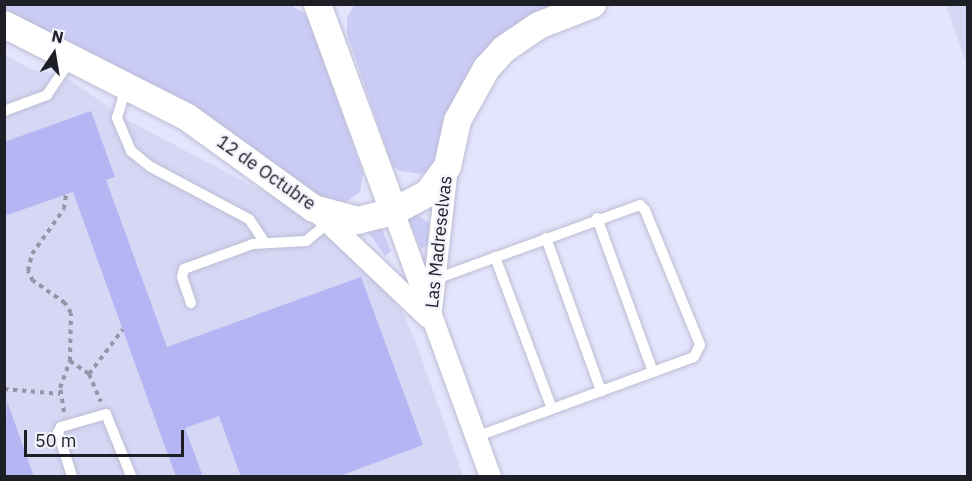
<!DOCTYPE html>
<style>
body{margin:0}
#map{position:relative;width:972px;height:481px;overflow:hidden;background:#e4e4fc;font-family:"IBM Plex Sans",sans-serif}
div>[style]{position:absolute}
.built>*{inset:0;background:#d6d7f5}
.green>*{inset:0;background:#cbccf6}
.building>*{inset:0;background:#b4b5f2}
.path>*{height:4px;margin-top:-2px;transform-origin:0;background:repeating-linear-gradient(90deg,#9595a7 0 4.5px,transparent 0 9px)}
.roads{filter:drop-shadow(0 0 2px #bcbcd3) drop-shadow(0 0 2px #bcbcd3)}
.service>*{height:10px;margin:-5px;padding:0 5px;transform-origin:5px;border-radius:5px;background:#fff}
.minor>*{height:21px;margin:-10.5px;padding:0 10.5px;transform-origin:10.5px;border-radius:10.5px;background:#fff}
.tertiary>*{height:27px;margin:-13.5px;padding:0 13.5px;transform-origin:13.5px;border-radius:13.5px;background:#fff}
span{translate:-50% -50%;white-space:nowrap;text-align:center;line-height:1.15;-webkit-text-stroke:4.5px #f3f3fc;paint-order:stroke}
.street-label{font-size:18px;color:#1e1e27}
.frame{position:absolute;inset:0;border:6px solid #1e1e27;pointer-events:none}
.north{position:absolute;left:24px;top:24px;width:60px;height:60px;-webkit-text-stroke:4px #f3f3fc;paint-order:stroke;rotate:12deg;font-size:16px;font-weight:700;line-height:24px;text-align:center;color:#1e1e27}
.north::after{content:'';display:block;margin:auto;width:21px;height:27px;background:#1e1e27;clip-path:polygon(50% 0,100% 100%,50% 72%,0 100%)}
.scale{position:absolute;left:24px;top:430px;width:160px;height:27px;box-sizing:border-box;border:3px solid #1e1e27;border-top:0;padding-left:8px;font-size:18px;line-height:21px;white-space:nowrap;color:#1e1e27;-webkit-text-stroke:4px #f3f3fc;paint-order:stroke}
</style>
<div id="map">
<div class="built">
<div style="clip-path:polygon(946px 5px,967px 5px,967px 66px)"></div>
<div style="clip-path:polygon(4px 54px,30px 69px,64px 76px,129px 121px,287px 204px,366px 269px,402px 311px,415px 340px,463px 476px,5px 476px)"></div>
</div>
<div class="green">
<div style="clip-path:polygon(289px 4px,308px 16px,363px 174px,360px 192px,346px 202px,324px 200px,200px 115px,100px 57px,5px 12px,4px 5px)"></div>
<div style="clip-path:polygon(354px 5px,551px 5px,507px 30px,429px 171px,421px 174px,399px 171px,392px 165px,347px 34px,347px 18px)"></div>
<div style="clip-path:polygon(418px 215px,429px 223px,428px 244px,421px 249px,408px 217px)"></div>
<div style="clip-path:polygon(379px 222px,391px 251px,385px 256px,365px 228px)"></div>
</div>
<div class="building">
<div style="clip-path:polygon(91px 111px,115px 177px,106px 180px,167px 347px,361px 277px,423px 445px,337px 477px,241px 477px,219px 416px,185px 428px,203px 477px,176px 477px,73px 192px,4px 216px,4px 142px)"></div>
<div style="clip-path:polygon(7px 401px,34px 477px,4px 477px)"></div>
</div>
<div class="path">
<div style="left:70px;top:361px;width:23px;rotate:34deg"></div>
<div style="left:89px;top:374px;width:30px;rotate:67deg"></div>
<div style="left:89px;top:374px;width:56px;rotate:-52.9deg"></div>
<div style="left:4px;top:389px;width:56px;rotate:5.1deg"></div>
<div style="left:64px;top:412px;width:24px;rotate:-99deg"></div>
<div style="left:60px;top:388px;width:29px;rotate:-70deg"></div>
<div style="left:70px;top:361px;width:48px;rotate:-88.8deg"></div>
<div style="left:71px;top:313px;width:12px;rotate:-121deg"></div>
<div style="left:65px;top:303px;width:39px;rotate:-145deg"></div>
<div style="left:33px;top:281px;width:11px;rotate:-117deg"></div>
<div style="left:28px;top:271px;width:17px;rotate:-77deg"></div>
<div style="left:32px;top:254px;width:55px;rotate:-54.6deg"></div>
<div style="left:64px;top:209px;width:15px;rotate:-82deg"></div>
</div>
<div class="roads">
<div class="service">
<div style="left:126px;top:88px;width:31px;rotate:107deg"></div>
<div style="left:117px;top:118px;width:36px;rotate:67deg"></div>
<div style="left:131px;top:151px;width:26px;rotate:39deg"></div>
<div style="left:151px;top:167px;width:111px;rotate:28deg"></div>
<div style="left:249px;top:219px;width:29px;rotate:56deg"></div>
<div style="left:4px;top:111px;width:46px;rotate:-20.4deg"></div>
<div style="left:47px;top:95px;width:43px;rotate:-56.3deg"></div>
<div style="left:597px;top:218px;width:164px;rotate:70deg"></div>
<div style="left:546px;top:238px;width:163px;rotate:70.2deg"></div>
<div style="left:495px;top:257px;width:162px;rotate:69.4deg"></div>
<div style="left:433px;top:280px;width:220px;rotate:-19.9deg"></div>
<div style="left:640px;top:205px;width:7px;rotate:45deg"></div>
<div style="left:645px;top:210px;width:146px;rotate:67.8deg"></div>
<div style="left:700px;top:345px;width:13px;rotate:117deg"></div>
<div style="left:694px;top:357px;width:233px;rotate:159.9deg"></div>
<div style="left:191px;top:303px;width:28px;rotate:-109deg"></div>
<div style="left:182px;top:277px;width:8px;rotate:-76deg"></div>
<div style="left:184px;top:269px;width:73px;rotate:-19.9deg"></div>
<div style="left:253px;top:244px;width:53px;rotate:-3.2deg"></div>
<div style="left:306px;top:241px;width:28px;rotate:-39deg"></div>
<div style="left:72px;top:476px;width:46px;rotate:-107.7deg"></div>
<div style="left:58px;top:432px;width:6px;rotate:-59deg"></div>
<div style="left:61px;top:427px;width:47px;rotate:-16.1deg"></div>
<div style="left:106px;top:414px;width:67px;rotate:68deg"></div>
</div>
<div class="minor">
<div style="left:313px;top:208px;width:158px;rotate:43.5deg"></div>
<div style="left:393px;top:211px;width:282px;rotate:69.9deg"></div>
<div style="left:431px;top:309px;width:144px;rotate:-83.6deg"></div>
</div>
<div class="tertiary">
<div style="left:317px;top:4px;width:221px;rotate:69.8deg"></div>
<div style="left:4px;top:24px;width:205px;rotate:26.9deg"></div>
<div style="left:187px;top:117px;width:155px;rotate:35.8deg"></div>
<div style="left:313px;top:208px;width:46px;rotate:15.3deg"></div>
<div style="left:357px;top:220px;width:37px;rotate:-14deg"></div>
<div style="left:393px;top:211px;width:40px;rotate:-28deg"></div>
<div style="left:428px;top:192px;width:32px;rotate:-54deg"></div>
<div style="left:447px;top:166px;width:47px;rotate:-77.7deg"></div>
<div style="left:457px;top:120px;width:60px;rotate:-60.9deg"></div>
<div style="left:486px;top:68px;width:25px;rotate:-48deg"></div>
<div style="left:503px;top:49px;width:42px;rotate:-34.4deg"></div>
<div style="left:538px;top:25px;width:58px;rotate:-21.3deg"></div>
</div>
</div>
<div class="street-label">
<span style="left:266px;top:173px;rotate:35deg">12 de Octubre</span>
<span style="left:439px;top:242px;rotate:-84deg">Las Madreselvas</span>
</div>
<div class="frame"></div>
<div class="north">N</div>
<div class="scale">50 m</div>
</div>
